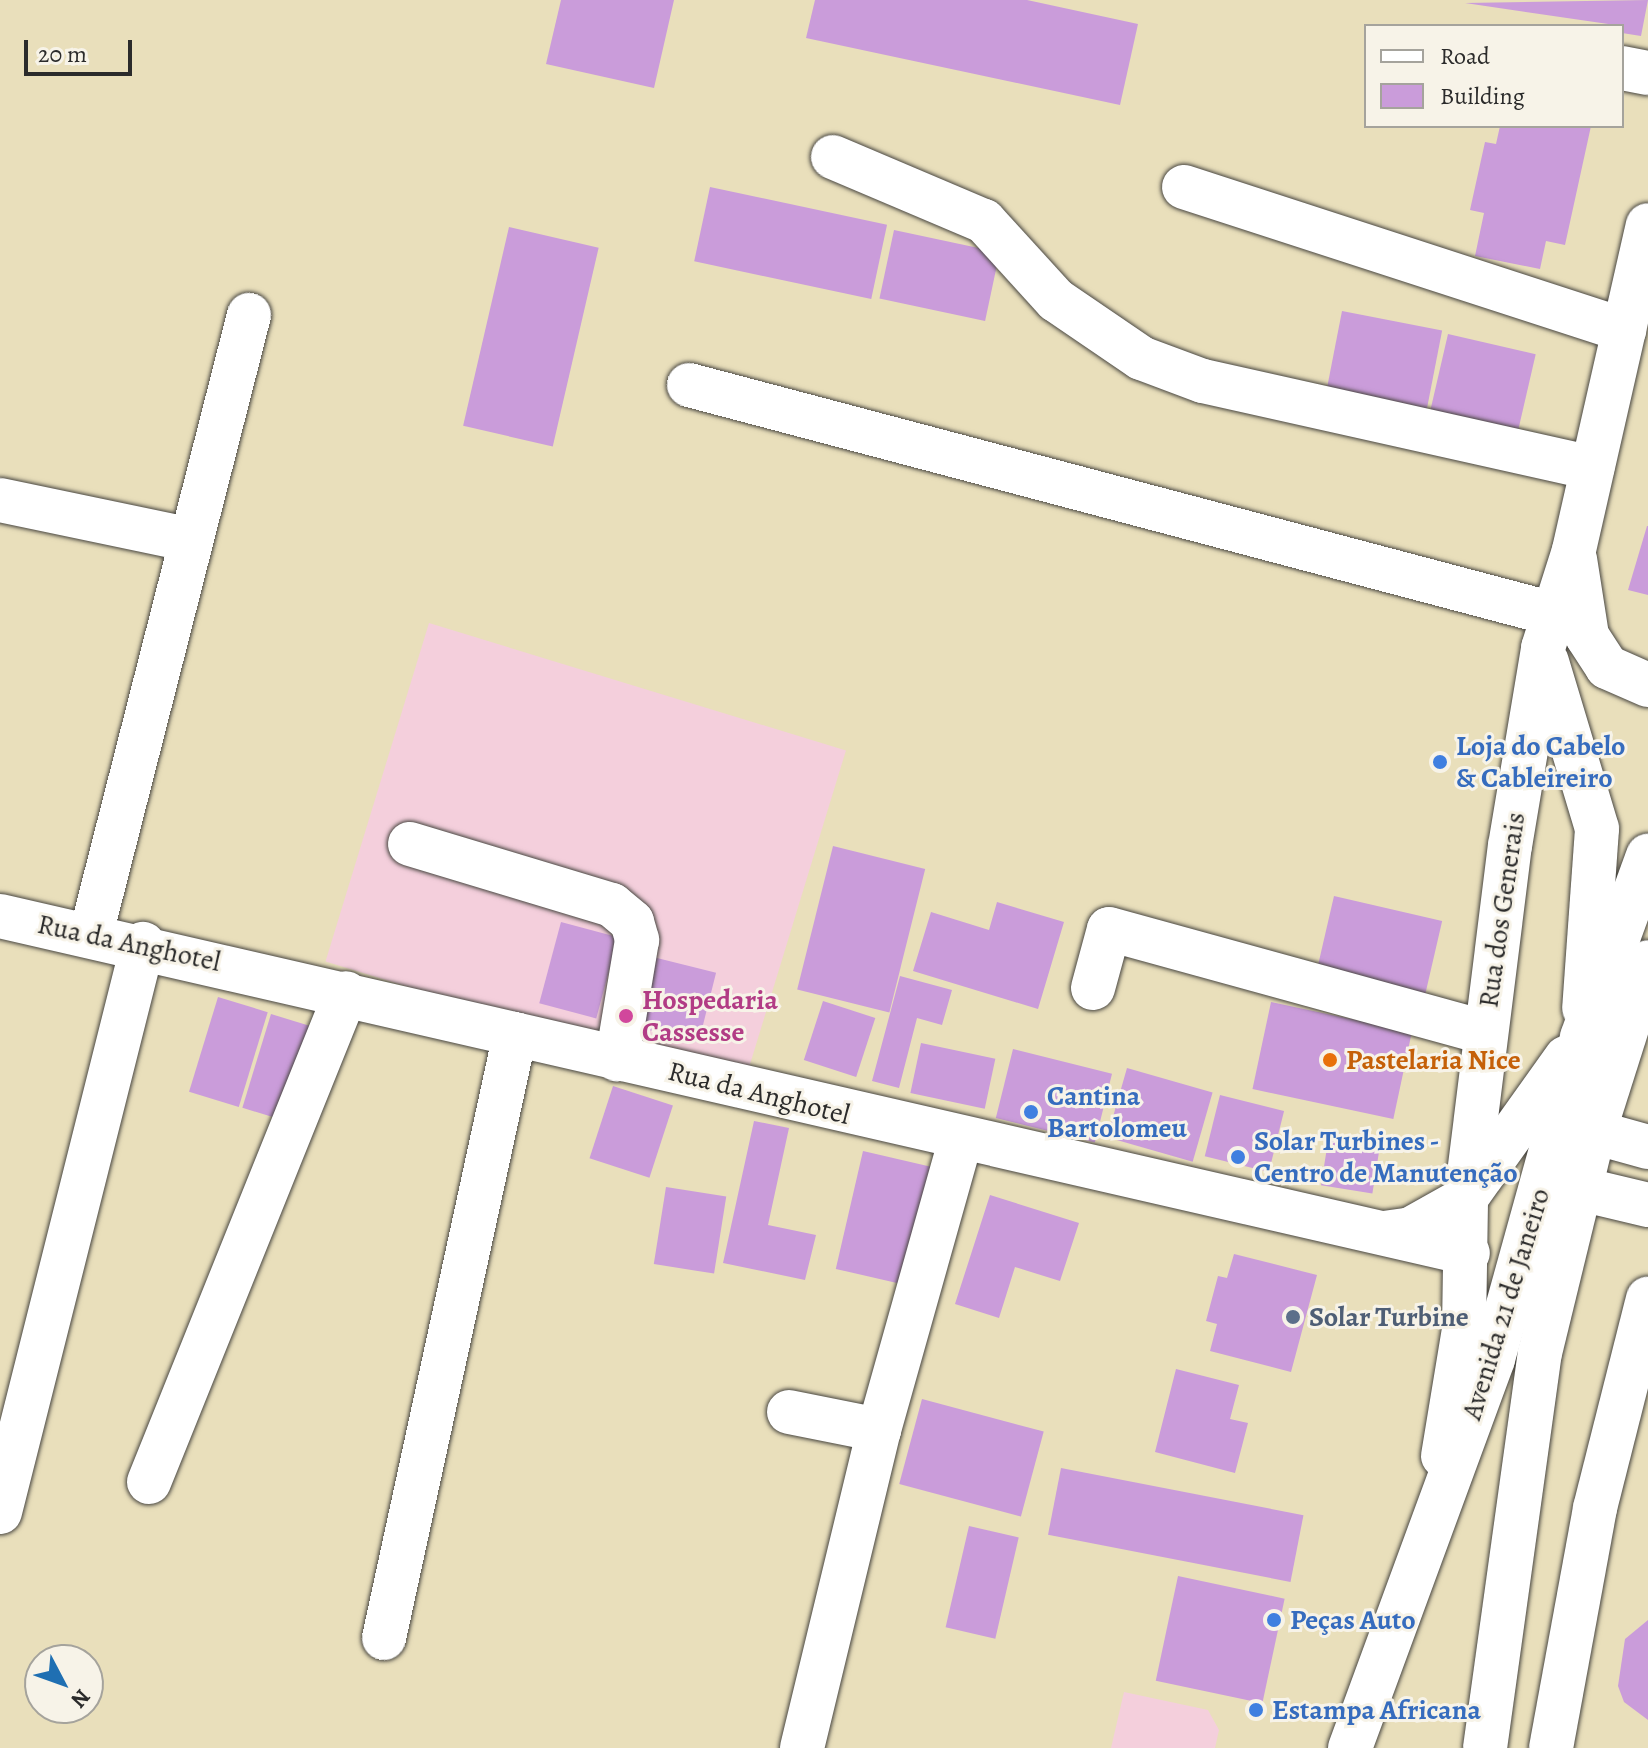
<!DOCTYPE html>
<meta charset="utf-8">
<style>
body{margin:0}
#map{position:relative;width:1648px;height:1748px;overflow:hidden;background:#e9dfbb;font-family:Alegreya,serif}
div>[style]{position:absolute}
.built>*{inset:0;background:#f4cfdc;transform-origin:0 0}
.building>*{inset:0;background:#ca9cda;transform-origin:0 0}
.roads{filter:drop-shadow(0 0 2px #484641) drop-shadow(0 0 2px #484641)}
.minor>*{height:44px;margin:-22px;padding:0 22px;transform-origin:22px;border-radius:22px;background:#fff}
.major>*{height:44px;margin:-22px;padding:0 22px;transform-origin:22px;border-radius:22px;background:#fff}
.dots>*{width:22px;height:22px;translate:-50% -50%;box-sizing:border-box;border:4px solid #f7f3e8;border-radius:50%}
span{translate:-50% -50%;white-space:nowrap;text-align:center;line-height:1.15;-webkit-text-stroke:6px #f7f3e8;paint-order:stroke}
.shop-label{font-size:28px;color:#366cbe;font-weight:700}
.left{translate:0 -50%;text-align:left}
.street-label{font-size:28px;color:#2b2b2b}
.hotel-label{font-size:28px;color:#b23c85;font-weight:700}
.food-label{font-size:28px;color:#c56008;font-weight:700}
.service-label{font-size:28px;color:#4e5e75;font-weight:700}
.legend{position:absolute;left:1364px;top:24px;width:260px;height:104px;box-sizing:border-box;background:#f7f3e8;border:2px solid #a5a39c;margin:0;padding:10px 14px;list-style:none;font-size:24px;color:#2b2b2b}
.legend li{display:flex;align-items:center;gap:16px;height:40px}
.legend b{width:40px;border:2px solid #a5a39c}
.north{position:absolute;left:24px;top:1644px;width:80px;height:80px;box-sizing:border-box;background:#f7f3e8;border:2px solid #a5a39c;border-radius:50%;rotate:131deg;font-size:22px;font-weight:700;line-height:32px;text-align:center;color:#2b2b2b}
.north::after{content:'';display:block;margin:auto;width:28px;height:36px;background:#1f6fb2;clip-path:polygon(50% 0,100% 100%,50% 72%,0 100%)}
.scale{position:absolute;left:24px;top:40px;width:108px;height:36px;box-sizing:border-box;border:4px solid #2b2b2b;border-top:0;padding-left:10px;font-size:24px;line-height:28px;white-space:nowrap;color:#2b2b2b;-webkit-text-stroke:6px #f7f3e8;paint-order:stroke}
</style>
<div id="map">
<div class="built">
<div style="left:429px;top:623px;width:436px;height:354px;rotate:17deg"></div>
<div style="clip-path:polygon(1124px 1692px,1208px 1710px,1219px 1730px,1215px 1748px,1111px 1748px)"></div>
</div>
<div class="building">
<div style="clip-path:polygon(561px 0,674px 0,654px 88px,546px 64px)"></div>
<div style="clip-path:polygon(815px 0,1027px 0,1138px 24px,1120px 105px,806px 38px)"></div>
<div style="clip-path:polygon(1648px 0,1641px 36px,1622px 33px,1622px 26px,1465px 3px)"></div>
<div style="clip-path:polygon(1500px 126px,1591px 126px,1565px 245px,1546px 241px,1540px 269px,1475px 256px,1484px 213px,1470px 210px,1485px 142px,1496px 144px)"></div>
<div style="left:710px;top:187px;width:181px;height:76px;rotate:12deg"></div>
<div style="left:509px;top:227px;width:92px;height:204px;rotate:13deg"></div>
<div style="left:894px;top:230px;width:108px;height:70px;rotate:12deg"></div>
<div style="left:1342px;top:311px;width:102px;height:92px;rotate:11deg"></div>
<div style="left:1448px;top:334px;width:90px;height:89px;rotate:13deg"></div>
<div style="clip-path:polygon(1647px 526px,1648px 526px,1648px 595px,1628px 590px)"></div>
<div style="left:833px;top:846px;width:95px;height:148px;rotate:14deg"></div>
<div style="left:1334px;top:896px;width:111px;height:79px;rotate:13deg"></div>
<div style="clip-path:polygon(997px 902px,1064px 922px,1038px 1009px,913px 971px,931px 912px,989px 930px)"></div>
<div style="left:561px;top:922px;width:59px;height:84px;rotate:15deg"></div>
<div style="left:653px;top:957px;width:65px;height:72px;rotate:14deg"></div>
<div style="clip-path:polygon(900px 976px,952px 990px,942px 1025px,917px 1018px,899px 1088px,872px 1081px)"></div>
<div style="left:218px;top:997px;width:52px;height:99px;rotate:17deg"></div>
<div style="left:823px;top:1001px;width:55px;height:62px;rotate:18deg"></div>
<div style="left:1271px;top:1002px;width:144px;height:89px;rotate:12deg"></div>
<div style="left:271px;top:1014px;width:52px;height:98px;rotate:17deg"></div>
<div style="left:921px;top:1043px;width:76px;height:51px;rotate:12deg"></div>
<div style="left:1013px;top:1049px;width:102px;height:71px;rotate:14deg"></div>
<div style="left:1127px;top:1068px;width:89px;height:72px;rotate:16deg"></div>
<div style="left:613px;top:1086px;width:63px;height:76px;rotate:18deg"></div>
<div style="left:1220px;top:1095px;width:66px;height:63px;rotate:14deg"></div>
<div style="clip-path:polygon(754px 1121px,789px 1128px,768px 1225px,816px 1235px,805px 1280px,723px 1263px)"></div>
<div style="left:1329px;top:1135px;width:52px;height:51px;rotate:9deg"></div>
<div style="left:863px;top:1151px;width:84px;height:121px;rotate:13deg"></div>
<div style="left:666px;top:1187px;width:61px;height:78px;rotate:9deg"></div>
<div style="clip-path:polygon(990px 1195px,1079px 1223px,1060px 1281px,1015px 1267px,999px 1318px,955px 1304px)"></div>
<div style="clip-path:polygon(1234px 1254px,1317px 1275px,1291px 1372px,1210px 1351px,1217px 1324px,1206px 1321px,1218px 1276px,1227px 1278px)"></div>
<div style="clip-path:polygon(1176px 1369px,1239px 1385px,1230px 1419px,1248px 1423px,1235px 1473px,1155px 1452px)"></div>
<div style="left:922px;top:1399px;width:126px;height:88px;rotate:15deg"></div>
<div style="left:1061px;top:1468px;width:247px;height:68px;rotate:11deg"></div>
<div style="left:969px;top:1526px;width:51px;height:104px;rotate:13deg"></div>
<div style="left:1178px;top:1576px;width:109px;height:107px;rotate:12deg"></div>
<div style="clip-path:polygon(1648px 1620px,1648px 1720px,1624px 1702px,1618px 1686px,1625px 1639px)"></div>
</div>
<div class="roads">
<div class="minor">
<div style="left:1622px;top:68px;width:26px;rotate:11deg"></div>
<div style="left:833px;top:157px;width:164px;rotate:23deg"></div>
<div style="left:984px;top:221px;width:107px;rotate:47.7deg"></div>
<div style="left:1056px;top:300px;width:103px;rotate:34.3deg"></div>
<div style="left:1141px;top:358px;width:66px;rotate:20.4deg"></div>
<div style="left:1203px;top:381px;width:399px;rotate:12.6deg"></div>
<div style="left:1184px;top:187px;width:463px;rotate:18deg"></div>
<div style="left:689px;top:385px;width:894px;rotate:14.84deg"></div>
<div style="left:0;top:500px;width:195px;rotate:11.8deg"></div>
<div style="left:1575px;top:559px;width:78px;rotate:81.1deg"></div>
<div style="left:1587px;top:636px;width:37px;rotate:57deg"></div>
<div style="left:1607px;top:667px;width:45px;rotate:23.7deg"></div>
<div style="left:1547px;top:662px;width:174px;rotate:73.3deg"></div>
<div style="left:1597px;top:829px;width:180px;rotate:94.1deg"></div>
<div style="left:410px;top:844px;width:211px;rotate:16.8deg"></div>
<div style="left:612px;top:905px;width:26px;rotate:40deg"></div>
<div style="left:632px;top:922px;width:19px;rotate:74deg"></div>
<div style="left:637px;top:940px;width:121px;rotate:99.5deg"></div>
<div style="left:91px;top:934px;width:639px;rotate:-75.68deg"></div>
<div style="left:1093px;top:988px;width:61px;rotate:-74.8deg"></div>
<div style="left:1109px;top:929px;width:391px;rotate:15.4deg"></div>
<div style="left:1594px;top:1132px;width:56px;rotate:15.5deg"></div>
<div style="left:1581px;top:1189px;width:69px;rotate:13.4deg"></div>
<div style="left:789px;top:1412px;width:92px;rotate:11.3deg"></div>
<div style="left:1443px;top:1456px;width:129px;rotate:-80.6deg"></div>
<div style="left:1464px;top:1329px;width:131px;rotate:-89.1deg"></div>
<div style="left:1466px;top:1198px;width:355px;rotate:-82.9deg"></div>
<div style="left:1510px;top:846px;width:201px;rotate:-80.5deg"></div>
<div style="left:1543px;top:648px;width:103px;rotate:-72.4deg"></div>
<div style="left:1574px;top:550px;width:333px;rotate:-77.2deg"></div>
<div style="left:149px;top:1482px;width:527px;rotate:-68.06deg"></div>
<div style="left:0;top:1512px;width:586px;rotate:-75.87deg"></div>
<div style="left:384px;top:1638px;width:618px;rotate:-77.76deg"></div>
<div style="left:802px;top:1748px;width:327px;rotate:-76.4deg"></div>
<div style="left:879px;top:1430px;width:299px;rotate:-74.3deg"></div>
<div style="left:1551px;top:1748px;width:244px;rotate:-79.6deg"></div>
<div style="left:1595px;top:1508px;width:216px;rotate:-75.8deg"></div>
</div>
<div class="major">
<div style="left:0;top:916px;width:1506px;rotate:12.93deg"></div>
<div style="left:1384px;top:1233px;width:27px;rotate:-8deg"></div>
<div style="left:1411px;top:1229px;width:63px;rotate:-29.4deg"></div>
<div style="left:1466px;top:1198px;width:172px;rotate:-54.5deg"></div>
<div style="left:1350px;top:1748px;width:414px;rotate:-69.8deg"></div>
<div style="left:1493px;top:1359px;width:334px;rotate:-74.5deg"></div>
<div style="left:1582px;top:1037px;width:193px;rotate:-70deg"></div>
<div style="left:1485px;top:1748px;width:399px;rotate:-82.1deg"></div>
<div style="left:1540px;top:1353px;width:228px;rotate:-76.3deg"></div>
<div style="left:1594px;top:1132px;width:178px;rotate:-72.4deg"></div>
</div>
</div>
<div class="dots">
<div style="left:1440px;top:762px;background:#3f7fe0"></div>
<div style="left:626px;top:1016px;background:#d1479c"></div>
<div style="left:1330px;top:1060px;background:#e8710a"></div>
<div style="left:1031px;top:1112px;background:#3f7fe0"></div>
<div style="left:1238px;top:1157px;background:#3f7fe0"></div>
<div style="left:1293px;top:1317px;background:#5c6f8a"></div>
<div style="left:1274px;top:1620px;background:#3f7fe0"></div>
<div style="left:1256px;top:1710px;background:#3f7fe0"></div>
</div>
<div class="shop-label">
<span class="left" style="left:1456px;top:762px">Loja do Cabelo<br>&amp; Cableireiro</span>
<span class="left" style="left:1047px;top:1112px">Cantina<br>Bartolomeu</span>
<span class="left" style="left:1254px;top:1157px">Solar Turbines -<br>Centro de Manutenção</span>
<span class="left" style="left:1290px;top:1620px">Peças Auto</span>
<span class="left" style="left:1272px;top:1710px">Estampa Africana</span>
</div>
<div class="street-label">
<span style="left:1502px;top:910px;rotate:-82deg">Rua dos Generais</span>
<span style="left:129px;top:943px;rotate:12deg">Rua da Anghotel</span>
<span style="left:759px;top:1093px;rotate:14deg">Rua da Anghotel</span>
<span style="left:1506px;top:1304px;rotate:-73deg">Avenida 21 de Janeiro</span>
</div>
<div class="hotel-label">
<span class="left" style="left:642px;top:1016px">Hospedaria<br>Cassesse</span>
</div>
<div class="food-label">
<span class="left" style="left:1346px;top:1060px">Pastelaria Nice</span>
</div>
<div class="service-label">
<span class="left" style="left:1309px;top:1317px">Solar Turbine</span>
</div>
<ul class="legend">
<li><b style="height:10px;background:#fff"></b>Road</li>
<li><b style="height:22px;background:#ca9cda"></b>Building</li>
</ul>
<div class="north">N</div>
<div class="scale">20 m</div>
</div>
